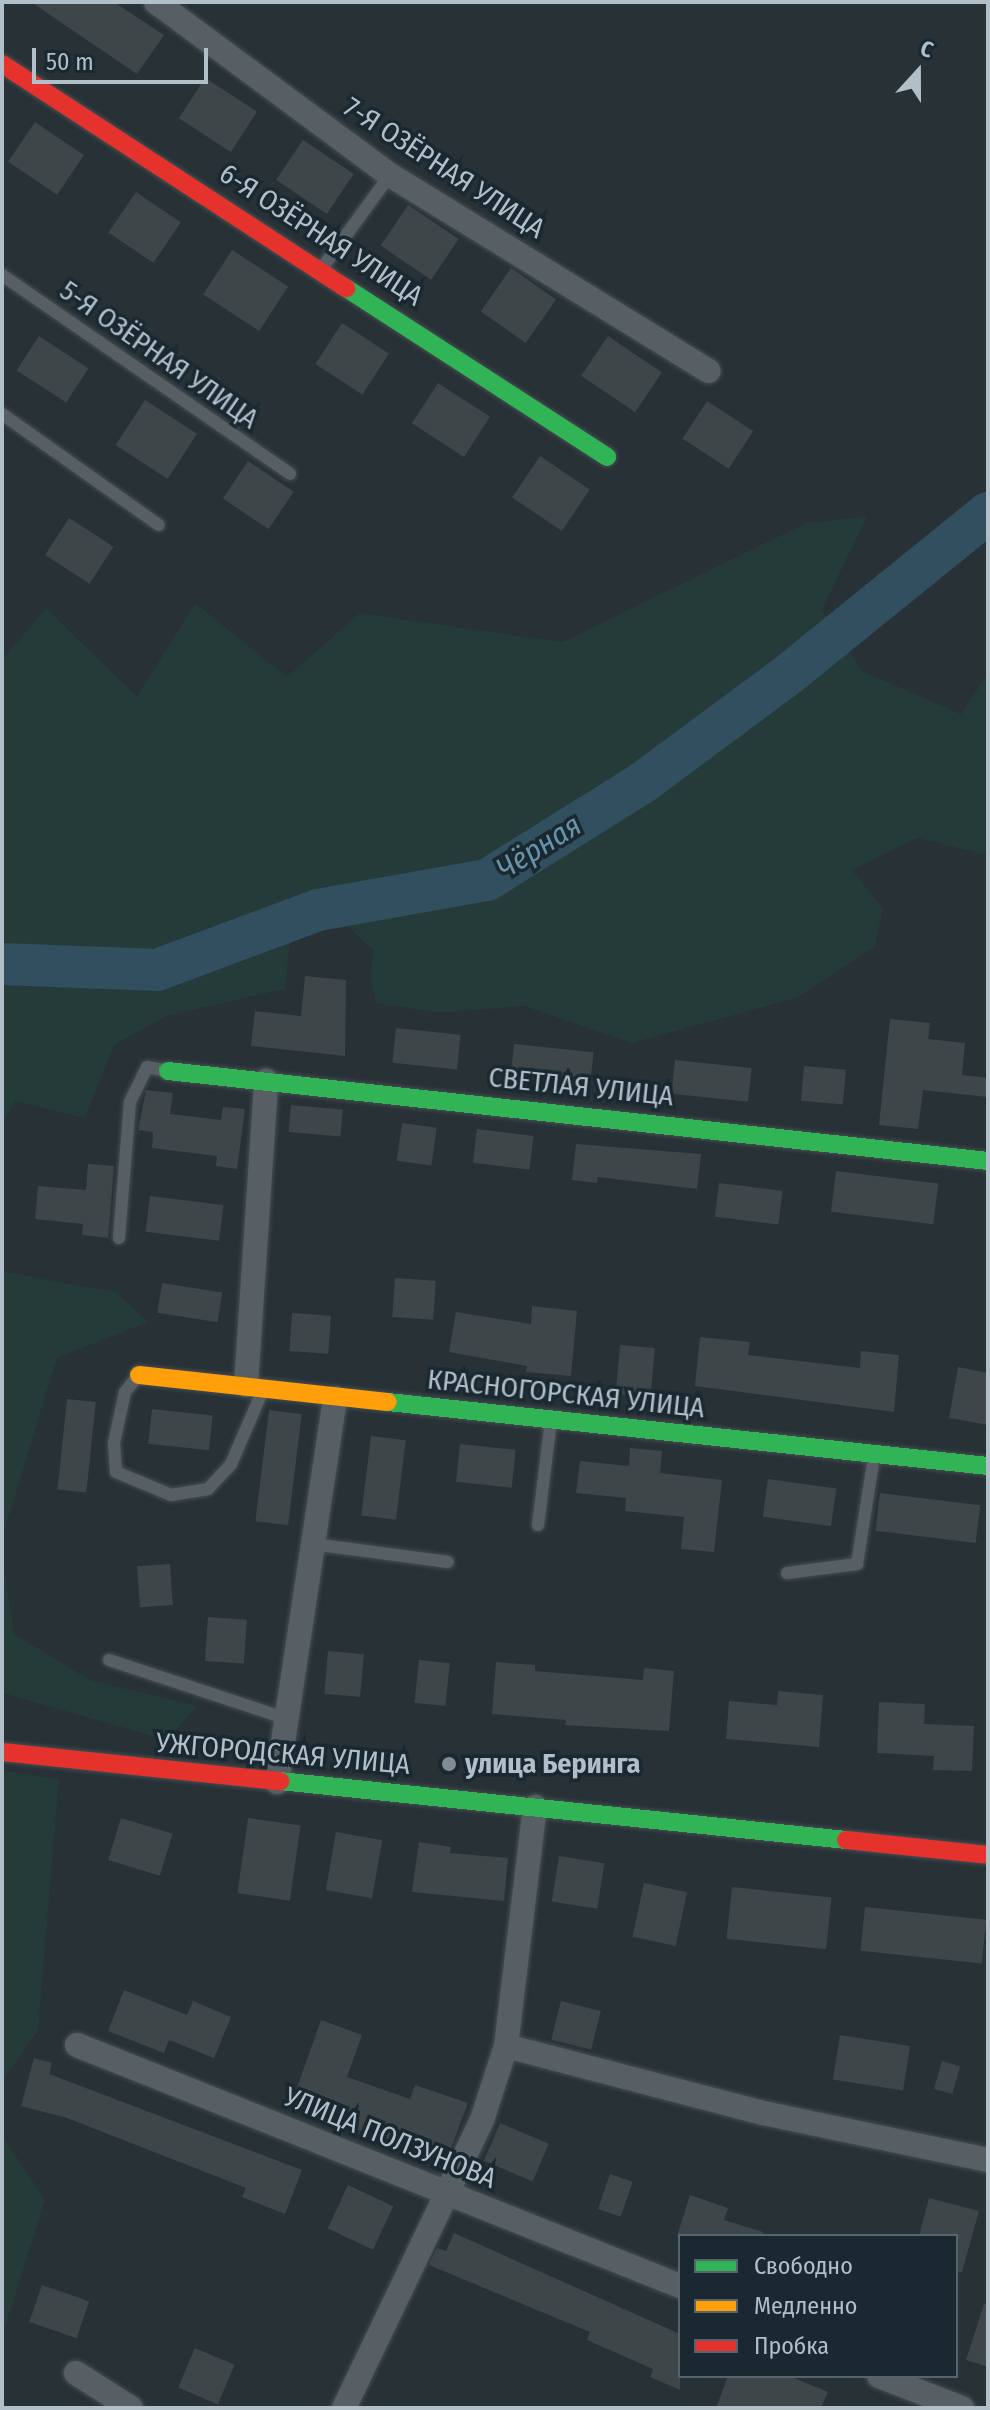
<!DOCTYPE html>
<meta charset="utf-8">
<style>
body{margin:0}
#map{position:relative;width:990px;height:2410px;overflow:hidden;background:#273136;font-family:"Fira Sans Condensed",sans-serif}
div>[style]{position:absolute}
.green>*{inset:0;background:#243b39}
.river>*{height:42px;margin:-21px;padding:0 21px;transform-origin:21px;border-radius:21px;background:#314f5e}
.building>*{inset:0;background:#3e464a;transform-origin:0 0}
.roads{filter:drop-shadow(0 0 2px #454d51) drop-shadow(0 0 2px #454d51)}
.lane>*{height:12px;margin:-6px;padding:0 6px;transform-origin:6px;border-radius:6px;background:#575f64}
.street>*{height:24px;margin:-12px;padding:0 12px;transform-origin:12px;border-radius:12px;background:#575f64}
.fast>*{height:18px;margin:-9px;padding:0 9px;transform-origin:9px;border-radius:9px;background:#30b455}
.slow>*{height:18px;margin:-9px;padding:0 9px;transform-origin:9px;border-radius:9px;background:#ff9f0a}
.jam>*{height:18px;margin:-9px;padding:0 9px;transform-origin:9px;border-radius:9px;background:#e5322d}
.dots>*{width:22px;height:22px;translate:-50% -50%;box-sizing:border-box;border:4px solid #1a2931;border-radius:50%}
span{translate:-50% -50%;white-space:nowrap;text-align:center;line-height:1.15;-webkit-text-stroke:7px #1a2931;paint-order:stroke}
.street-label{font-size:28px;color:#b0bfc8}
.poi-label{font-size:28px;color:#b0bfc8;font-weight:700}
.left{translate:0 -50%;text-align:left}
.water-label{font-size:30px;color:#6794a9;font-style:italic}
.frame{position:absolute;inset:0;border:4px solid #b0bfc8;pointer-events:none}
.legend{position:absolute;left:678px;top:2234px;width:280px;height:144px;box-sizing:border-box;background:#1a2931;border:2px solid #56656d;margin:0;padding:10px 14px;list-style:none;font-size:24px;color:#b0bfc8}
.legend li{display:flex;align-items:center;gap:16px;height:40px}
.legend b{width:40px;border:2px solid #56656d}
.north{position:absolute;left:878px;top:32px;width:80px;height:80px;-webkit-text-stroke:6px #1a2931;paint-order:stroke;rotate:21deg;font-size:22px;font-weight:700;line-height:32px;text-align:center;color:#b0bfc8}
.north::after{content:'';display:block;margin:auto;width:28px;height:36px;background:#b0bfc8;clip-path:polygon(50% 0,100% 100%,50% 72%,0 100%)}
.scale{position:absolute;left:32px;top:48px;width:176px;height:36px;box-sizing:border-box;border:4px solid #b0bfc8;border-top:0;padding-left:10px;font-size:24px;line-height:28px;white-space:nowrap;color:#b0bfc8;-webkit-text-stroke:6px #1a2931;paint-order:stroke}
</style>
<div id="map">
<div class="green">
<div style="clip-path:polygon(867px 516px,822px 610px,862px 671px,961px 714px,988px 673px,988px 855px,917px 838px,852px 870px,883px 909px,875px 947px,796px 998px,632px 1043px,524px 1006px,439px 1013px,376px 1003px,370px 975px,374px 951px,334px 914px,290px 943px,285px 989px,166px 1016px,114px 1045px,85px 1118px,15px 1101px,2px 1125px,2px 660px,46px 608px,137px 697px,195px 603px,287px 677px,360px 613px,563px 642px,804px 524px)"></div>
<div style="clip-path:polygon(2px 1267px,5px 1272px,116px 1292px,148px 1322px,57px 1358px,2px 1538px)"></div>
<div style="clip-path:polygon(2px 1550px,14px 1634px,90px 1680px,197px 1706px,167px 1740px,2px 1693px)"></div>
<div style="clip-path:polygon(2px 1771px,59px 1779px,38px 2031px,2px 2081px)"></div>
<div style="clip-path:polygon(2px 2135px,45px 2200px,2px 2337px)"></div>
</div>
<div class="river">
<div style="left:2px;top:964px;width:155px;rotate:2.2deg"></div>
<div style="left:157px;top:970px;width:172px;rotate:-20.4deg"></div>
<div style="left:318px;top:910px;width:172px;rotate:-10.1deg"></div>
<div style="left:487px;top:880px;width:183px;rotate:-32deg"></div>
<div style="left:642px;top:783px;width:177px;rotate:-36.5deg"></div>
<div style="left:784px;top:678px;width:262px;rotate:-39deg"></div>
</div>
<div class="building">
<div style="clip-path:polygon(31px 2px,114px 2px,164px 35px,137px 74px)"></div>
<div style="left:205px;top:78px;width:62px;height:48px;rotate:33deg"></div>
<div style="left:35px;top:122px;width:59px;height:48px;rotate:34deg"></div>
<div style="left:303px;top:140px;width:61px;height:48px;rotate:34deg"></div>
<div style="left:136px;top:192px;width:54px;height:49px;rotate:34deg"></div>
<div style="left:408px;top:205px;width:61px;height:49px;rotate:34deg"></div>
<div style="left:232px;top:250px;width:67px;height:53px;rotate:33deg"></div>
<div style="left:511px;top:268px;width:55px;height:53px;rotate:35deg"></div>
<div style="left:342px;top:323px;width:56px;height:49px;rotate:33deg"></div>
<div style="left:39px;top:336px;width:59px;height:41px;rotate:33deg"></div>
<div style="left:608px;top:336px;width:65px;height:48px;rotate:34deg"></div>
<div style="left:438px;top:383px;width:62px;height:48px;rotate:33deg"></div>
<div style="left:145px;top:400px;width:62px;height:54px;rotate:33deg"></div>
<div style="left:707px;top:401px;width:55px;height:45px;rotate:33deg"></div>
<div style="left:540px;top:456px;width:60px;height:50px;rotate:34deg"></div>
<div style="left:248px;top:461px;width:55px;height:45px;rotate:34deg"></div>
<div style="left:69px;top:518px;width:53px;height:44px;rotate:33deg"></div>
<div style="clip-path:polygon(305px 976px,346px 980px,345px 1056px,251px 1046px,255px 1011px,301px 1016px)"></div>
<div style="clip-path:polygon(890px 1019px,930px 1023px,928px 1039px,965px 1043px,962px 1075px,988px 1078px,988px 1097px,923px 1090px,918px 1129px,879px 1125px)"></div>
<div style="left:396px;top:1028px;width:65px;height:35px;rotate:6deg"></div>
<div style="left:514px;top:1044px;width:80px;height:34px;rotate:6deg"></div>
<div style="left:675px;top:1060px;width:77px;height:34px;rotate:6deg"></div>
<div style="left:804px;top:1066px;width:42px;height:35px;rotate:5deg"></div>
<div style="clip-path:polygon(146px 1090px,173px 1093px,170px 1114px,221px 1120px,223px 1107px,245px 1109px,237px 1169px,216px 1166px,217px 1156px,152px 1148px,153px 1132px,138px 1130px)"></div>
<div style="left:291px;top:1105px;width:52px;height:27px;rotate:5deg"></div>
<div style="left:402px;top:1123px;width:35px;height:38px;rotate:8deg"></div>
<div style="left:477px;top:1129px;width:57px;height:34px;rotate:7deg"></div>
<div style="clip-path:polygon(576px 1144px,701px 1154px,697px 1189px,598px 1177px,597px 1183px,572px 1180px)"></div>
<div style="clip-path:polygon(88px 1164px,114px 1166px,108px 1238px,82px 1235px,83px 1224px,35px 1219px,38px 1186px,86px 1190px)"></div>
<div style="left:836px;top:1171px;width:103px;height:41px;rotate:7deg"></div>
<div style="left:719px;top:1183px;width:64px;height:34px;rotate:7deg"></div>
<div style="left:150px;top:1196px;width:74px;height:36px;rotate:7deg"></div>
<div style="left:395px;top:1278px;width:41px;height:39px;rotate:4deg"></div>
<div style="left:162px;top:1283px;width:61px;height:30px;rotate:9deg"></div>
<div style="clip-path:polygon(532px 1306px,577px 1311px,571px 1376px,526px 1372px,527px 1366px,449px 1352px,456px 1312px,531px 1324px)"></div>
<div style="left:292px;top:1313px;width:39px;height:38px;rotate:4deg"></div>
<div style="clip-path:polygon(700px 1337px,750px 1342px,748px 1355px,860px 1368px,861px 1351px,899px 1355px,894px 1412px,695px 1386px)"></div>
<div style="left:620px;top:1345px;width:35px;height:49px;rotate:5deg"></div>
<div style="clip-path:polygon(958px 1367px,988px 1373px,988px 1425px,949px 1418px)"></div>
<div style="left:67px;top:1399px;width:29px;height:91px;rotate:6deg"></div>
<div style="left:152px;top:1409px;width:61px;height:35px;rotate:6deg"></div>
<div style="left:269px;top:1410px;width:33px;height:112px;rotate:7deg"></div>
<div style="left:371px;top:1436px;width:35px;height:80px;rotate:7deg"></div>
<div style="left:460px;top:1444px;width:56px;height:38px;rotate:6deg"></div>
<div style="clip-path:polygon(630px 1448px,662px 1451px,660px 1473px,722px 1480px,714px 1552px,681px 1549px,684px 1517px,625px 1511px,626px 1498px,576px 1493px,580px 1461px,629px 1466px)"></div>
<div style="left:768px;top:1479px;width:69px;height:38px;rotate:8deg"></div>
<div style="left:880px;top:1493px;width:101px;height:38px;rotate:7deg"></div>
<div style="left:170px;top:1564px;width:41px;height:33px;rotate:86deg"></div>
<div style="left:208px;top:1617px;width:39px;height:44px;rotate:4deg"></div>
<div style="left:328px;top:1651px;width:36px;height:43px;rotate:5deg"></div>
<div style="left:419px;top:1660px;width:31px;height:43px;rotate:6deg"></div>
<div style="clip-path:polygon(496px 1662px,535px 1665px,535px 1671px,643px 1680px,644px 1668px,674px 1671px,669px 1731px,565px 1725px,566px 1720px,492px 1714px)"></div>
<div style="clip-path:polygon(778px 1691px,823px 1695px,819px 1747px,726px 1739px,729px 1701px,777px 1705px)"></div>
<div style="clip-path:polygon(879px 1702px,925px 1704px,924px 1724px,974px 1726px,972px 1771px,933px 1770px,934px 1756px,877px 1753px)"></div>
<div style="left:121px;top:1818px;width:54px;height:44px;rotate:17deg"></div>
<div style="left:248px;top:1818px;width:53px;height:76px;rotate:8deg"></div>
<div style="left:336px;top:1832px;width:47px;height:59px;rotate:10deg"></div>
<div style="clip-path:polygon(419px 1842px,451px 1847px,450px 1853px,508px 1858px,504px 1901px,412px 1892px)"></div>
<div style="left:559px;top:1856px;width:46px;height:46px;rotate:9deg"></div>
<div style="left:644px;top:1883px;width:44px;height:55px;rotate:12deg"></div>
<div style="left:732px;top:1887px;width:100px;height:52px;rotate:6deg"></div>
<div style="left:865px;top:1907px;width:122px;height:44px;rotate:6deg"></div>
<div style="clip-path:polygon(124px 1990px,187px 2015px,193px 2001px,231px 2017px,214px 2058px,169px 2040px,164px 2053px,108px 2031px)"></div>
<div style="left:561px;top:2001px;width:41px;height:40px;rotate:14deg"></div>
<div style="clip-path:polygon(321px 2020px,362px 2035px,347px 2077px,410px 2099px,415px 2085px,468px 2103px,448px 2156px,351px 2128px,355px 2114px,295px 2093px)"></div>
<div style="left:840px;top:2035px;width:71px;height:45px;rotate:9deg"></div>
<div style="clip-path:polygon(34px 2058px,52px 2063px,49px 2074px,302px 2170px,285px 2214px,242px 2197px,246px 2188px,67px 2118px,21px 2106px)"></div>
<div style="left:942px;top:2061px;width:19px;height:29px;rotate:16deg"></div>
<div style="left:500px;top:2123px;width:53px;height:41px;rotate:23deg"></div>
<div style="left:610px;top:2174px;width:24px;height:37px;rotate:19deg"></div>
<div style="left:348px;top:2185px;width:50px;height:48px;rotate:25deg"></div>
<div style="clip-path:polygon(690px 2195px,728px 2208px,724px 2220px,763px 2232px,763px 2236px,677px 2236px)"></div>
<div style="clip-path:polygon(929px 2198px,979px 2211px,962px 2272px,956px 2272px,956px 2236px,919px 2236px)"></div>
<div style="clip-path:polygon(454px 2233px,680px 2334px,680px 2390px,650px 2377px,653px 2369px,587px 2340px,590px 2332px,429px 2265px,437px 2248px,446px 2251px)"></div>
<div style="left:42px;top:2285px;width:50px;height:39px;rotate:19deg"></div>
<div style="clip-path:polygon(984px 2304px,988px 2305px,988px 2367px,966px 2360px)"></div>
<div style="left:195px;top:2348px;width:43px;height:43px;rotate:23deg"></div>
<div style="clip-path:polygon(728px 2376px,789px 2376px,828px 2392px,821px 2408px,716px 2408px)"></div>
</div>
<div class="roads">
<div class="lane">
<div style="left:322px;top:268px;width:115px;rotate:-53.8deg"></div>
<div style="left:2px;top:275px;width:350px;rotate:34.6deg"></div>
<div style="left:2px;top:414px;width:192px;rotate:35.3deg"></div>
<div style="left:119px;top:1238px;width:136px;rotate:-85.4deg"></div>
<div style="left:130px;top:1102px;width:39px;rotate:-64deg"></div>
<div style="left:147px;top:1067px;width:21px;rotate:11deg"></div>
<div style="left:138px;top:1376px;width:21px;rotate:129deg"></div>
<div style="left:125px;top:1392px;width:52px;rotate:102.2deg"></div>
<div style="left:114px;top:1443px;width:29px;rotate:86deg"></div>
<div style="left:116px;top:1472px;width:60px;rotate:22.7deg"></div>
<div style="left:171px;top:1495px;width:37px;rotate:-9deg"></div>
<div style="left:208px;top:1489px;width:34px;rotate:-47deg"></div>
<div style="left:231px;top:1464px;width:81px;rotate:-66.6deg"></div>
<div style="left:538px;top:1525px;width:106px;rotate:-82.9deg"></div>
<div style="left:313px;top:1544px;width:136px;rotate:7.6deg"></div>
<div style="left:787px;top:1573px;width:71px;rotate:-7.3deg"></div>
<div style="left:857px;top:1564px;width:108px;rotate:-81deg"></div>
<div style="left:109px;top:1660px;width:188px;rotate:18.3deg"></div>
</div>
<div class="street">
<div style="left:156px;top:2px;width:291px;rotate:36.5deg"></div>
<div style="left:390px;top:175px;width:374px;rotate:31.6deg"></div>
<div style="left:246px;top:1385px;width:305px;rotate:-86.2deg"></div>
<div style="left:277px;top:1782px;width:388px;rotate:-81.4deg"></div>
<div style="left:77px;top:2045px;width:649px;rotate:21.79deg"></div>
<div style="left:506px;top:2046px;width:266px;rotate:14.6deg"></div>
<div style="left:763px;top:2113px;width:230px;rotate:11.8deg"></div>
<div style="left:76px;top:2373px;width:65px;rotate:32.5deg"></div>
<div style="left:879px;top:2376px;width:89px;rotate:21.1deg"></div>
<div style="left:344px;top:2408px;width:319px;rotate:-64.4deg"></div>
<div style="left:482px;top:2120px;width:78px;rotate:-72deg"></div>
<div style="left:506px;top:2046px;width:241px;rotate:-83.1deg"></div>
</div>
<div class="fast">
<div style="left:346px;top:288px;width:311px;rotate:32.9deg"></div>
<div style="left:168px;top:1071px;width:825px;rotate:6.26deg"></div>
<div style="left:388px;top:1402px;width:603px;rotate:6.09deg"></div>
<div style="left:280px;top:1781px;width:569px;rotate:5.95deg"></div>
</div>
<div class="slow">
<div style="left:139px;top:1375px;width:250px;rotate:6.2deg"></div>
</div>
<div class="jam">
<div style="left:2px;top:64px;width:411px;rotate:33.1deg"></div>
<div style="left:2px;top:1752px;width:280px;rotate:6deg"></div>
<div style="left:846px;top:1840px;width:143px;rotate:6deg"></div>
</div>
</div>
<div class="dots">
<div style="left:449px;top:1764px;background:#808d95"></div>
</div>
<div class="street-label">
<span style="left:444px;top:168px;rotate:33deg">7-Я ОЗЁРНАЯ УЛИЦА</span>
<span style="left:321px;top:235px;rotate:33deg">6-Я ОЗЁРНАЯ УЛИЦА</span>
<span style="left:159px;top:355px;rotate:35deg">5-Я ОЗЁРНАЯ УЛИЦА</span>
<span style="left:581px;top:1087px;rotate:6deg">СВЕТЛАЯ УЛИЦА</span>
<span style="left:566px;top:1394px;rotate:6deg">КРАСНОГОРСКАЯ УЛИЦА</span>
<span style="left:283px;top:1754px;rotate:5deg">УЖГОРОДСКАЯ УЛИЦА</span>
<span style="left:390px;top:2138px;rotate:22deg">УЛИЦА ПОЛЗУНОВА</span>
</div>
<div class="poi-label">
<span class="left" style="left:465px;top:1764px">улица Беринга</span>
</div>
<div class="water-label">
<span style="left:539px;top:847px;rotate:-32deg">Чёрная</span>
</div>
<div class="frame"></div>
<ul class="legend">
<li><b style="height:10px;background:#30b455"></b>Свободно</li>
<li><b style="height:10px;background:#ff9f0a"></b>Медленно</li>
<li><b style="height:10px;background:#e5322d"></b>Пробка</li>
</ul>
<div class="north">С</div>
<div class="scale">50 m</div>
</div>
